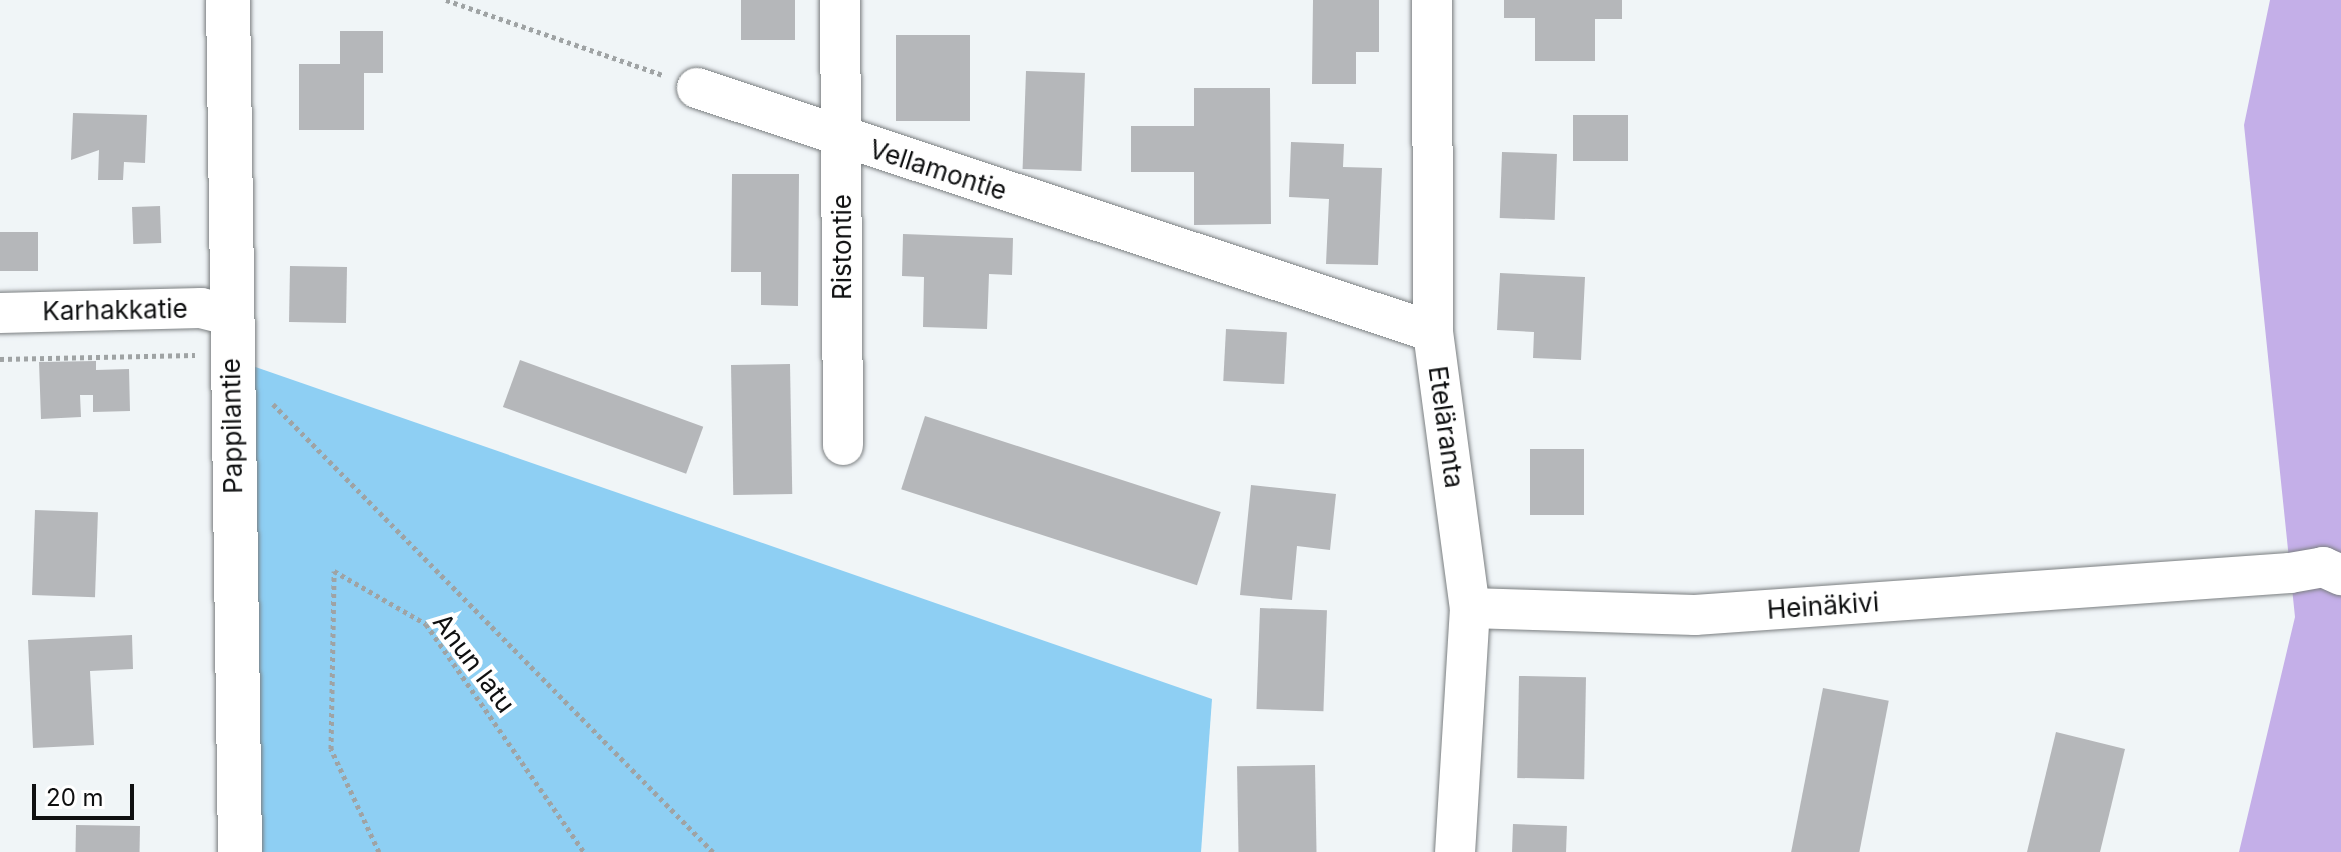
<!DOCTYPE html>
<meta charset="utf-8">
<style>
body{margin:0}
#map{position:relative;width:2341px;height:852px;overflow:hidden;background:#f0f5f7;font-family:Inter,sans-serif}
div>[style]{position:absolute}
.forest>*{inset:0;background:#8ecff3}
.water>*{inset:0;background:#c4afe8}
.building>*{inset:0;background:#b5b7ba;transform-origin:0 0}
.path>*{height:5px;margin-top:-2.5px;transform-origin:0;background:repeating-linear-gradient(90deg,#9fa3a4 0 4px,transparent 0 8px)}
.roads{filter:drop-shadow(0 0 2px #7b7f81) drop-shadow(0 0 2px #7b7f81)}
.street>*{height:40px;margin:-20px;padding:0 20px;transform-origin:20px;border-radius:20px;background:#fff}
.secondary>*{height:44px;margin:-22px;padding:0 22px;transform-origin:22px;border-radius:22px;background:#fff}
span{translate:-50% -50%;white-space:nowrap;text-align:center;line-height:1.15;-webkit-text-stroke:8px #fff;paint-order:stroke}
.street-label{font-size:26px;color:#0f1011}
.scale{position:absolute;left:32px;top:784px;width:102px;height:36px;box-sizing:border-box;border:4px solid #0f1011;border-top:0;padding-left:10px;font-size:24px;line-height:28px;white-space:nowrap;color:#0f1011;-webkit-text-stroke:6px #fff;paint-order:stroke}
</style>
<div id="map">
<div class="forest">
<div style="clip-path:polygon(241px 362px,1212px 699px,1201px 852px,253px 852px)"></div>
</div>
<div class="water">
<div style="clip-path:polygon(2270px 0,2341px 0,2341px 852px,2239px 852px,2295px 617px,2244px 125px)"></div>
</div>
<div class="building">
<div style="left:741px;top:0;width:54px;height:40px"></div>
<div style="clip-path:polygon(1313px 0,1379px 0,1379px 52px,1356px 52px,1356px 84px,1312px 84px)"></div>
<div style="clip-path:polygon(1504px 0,1622px 0,1622px 19px,1595px 19px,1595px 61px,1535px 61px,1535px 18px,1504px 18px)"></div>
<div style="clip-path:polygon(340px 31px,383px 31px,383px 73px,364px 73px,364px 130px,299px 130px,299px 64px,340px 64px)"></div>
<div style="left:896px;top:35px;width:74px;height:86px"></div>
<div style="left:1026px;top:71px;width:59px;height:98px;rotate:2deg"></div>
<div style="clip-path:polygon(1194px 88px,1270px 88px,1271px 224px,1194px 225px,1194px 172px,1131px 172px,1131px 126px,1194px 126px)"></div>
<div style="clip-path:polygon(73px 113px,147px 115px,145px 163px,124px 162px,123px 180px,98px 180px,99px 150px,71px 160px)"></div>
<div style="left:1573px;top:115px;width:55px;height:46px"></div>
<div style="clip-path:polygon(1291px 142px,1344px 144px,1343px 167px,1382px 168px,1378px 265px,1326px 264px,1329px 199px,1289px 197px)"></div>
<div style="left:1502px;top:152px;width:55px;height:66px;rotate:2deg"></div>
<div style="clip-path:polygon(732px 174px,799px 174px,798px 306px,761px 305px,761px 272px,731px 272px)"></div>
<div style="left:160px;top:206px;width:37px;height:28px;rotate:88deg"></div>
<div style="left:0;top:232px;width:38px;height:39px"></div>
<div style="clip-path:polygon(903px 234px,1013px 238px,1012px 275px,989px 274px,987px 329px,923px 327px,924px 277px,902px 276px)"></div>
<div style="left:290px;top:266px;width:57px;height:56px;rotate:1deg"></div>
<div style="clip-path:polygon(1500px 273px,1585px 277px,1581px 360px,1533px 358px,1534px 332px,1497px 330px)"></div>
<div style="left:1226px;top:329px;width:61px;height:52px;rotate:3deg"></div>
<div style="left:520px;top:360px;width:195px;height:50px;rotate:20deg"></div>
<div style="clip-path:polygon(96px 361px,96px 370px,129px 369px,130px 411px,93px 412px,93px 395px,80px 395px,81px 417px,41px 419px,39px 362px)"></div>
<div style="left:790px;top:364px;width:130px;height:59px;rotate:89deg"></div>
<div style="left:925px;top:416px;width:311px;height:77px;rotate:18deg"></div>
<div style="left:1530px;top:449px;width:54px;height:66px"></div>
<div style="clip-path:polygon(1251px 485px,1336px 494px,1330px 550px,1297px 546px,1292px 600px,1240px 595px)"></div>
<div style="left:35px;top:510px;width:63px;height:85px;rotate:2deg"></div>
<div style="left:1260px;top:608px;width:67px;height:101px;rotate:2deg"></div>
<div style="clip-path:polygon(132px 635px,133px 669px,90px 671px,94px 745px,33px 748px,28px 640px)"></div>
<div style="left:1519px;top:676px;width:67px;height:102px;rotate:1deg"></div>
<div style="left:1823px;top:688px;width:67px;height:167px;rotate:11deg"></div>
<div style="clip-path:polygon(2056px 732px,2125px 749px,2100px 852px,2027px 852px)"></div>
<div style="left:1315px;top:765px;width:87px;height:78px;rotate:89deg"></div>
<div style="left:1513px;top:824px;width:54px;height:28px;rotate:2deg"></div>
<div style="left:76px;top:825px;width:64px;height:27px;rotate:1deg"></div>
</div>
<div class="path">
<div style="left:446px;top:0;width:229px;rotate:19.1deg"></div>
<div style="left:0;top:359px;width:195px;rotate:-1.2deg"></div>
<div style="left:273px;top:404px;width:628px;rotate:45.52deg"></div>
<div style="left:379px;top:852px;width:114px;rotate:-115deg"></div>
<div style="left:331px;top:749px;width:178px;rotate:-89deg"></div>
<div style="left:334px;top:571px;width:106px;rotate:29.9deg"></div>
<div style="left:426px;top:624px;width:277px;rotate:55.3deg"></div>
</div>
<div class="roads">
<div class="street">
<div style="left:840px;top:0;width:445px;rotate:89.6deg"></div>
<div style="left:1432px;top:0;width:332px;rotate:89.8deg"></div>
<div style="left:1433px;top:332px;width:278px;rotate:82.4deg"></div>
<div style="left:1470px;top:608px;width:244px;rotate:93.5deg"></div>
<div style="left:697px;top:88px;width:775px;rotate:18.34deg"></div>
<div style="left:0;top:313px;width:201px;rotate:-1.4deg"></div>
<div style="left:201px;top:308px;width:30px;rotate:14deg"></div>
<div style="left:1470px;top:608px;width:225px;rotate:1.8deg"></div>
<div style="left:1695px;top:615px;width:596px;rotate:-4.04deg"></div>
<div style="left:2290px;top:573px;width:34px;rotate:-10deg"></div>
<div style="left:2323px;top:567px;width:20px;rotate:24deg"></div>
</div>
<div class="secondary">
<div style="left:228px;top:0;width:852px;rotate:89.19deg"></div>
</div>
</div>
<div class="street-label">
<span style="left:938px;top:170px;rotate:18deg">Vellamontie</span>
<span style="left:842px;top:247px;rotate:-90deg">Ristontie</span>
<span style="left:115px;top:310px;rotate:-1deg">Karhakkatie</span>
<span style="left:232px;top:426px;rotate:-91deg">Pappilantie</span>
<span style="left:1446px;top:427px;rotate:82deg">Eteläranta</span>
<span style="left:1823px;top:606px;rotate:-4deg">Heinäkivi</span>
<span style="left:474px;top:663px;rotate:53deg">Anun latu</span>
</div>
<div class="scale">20 m</div>
</div>
